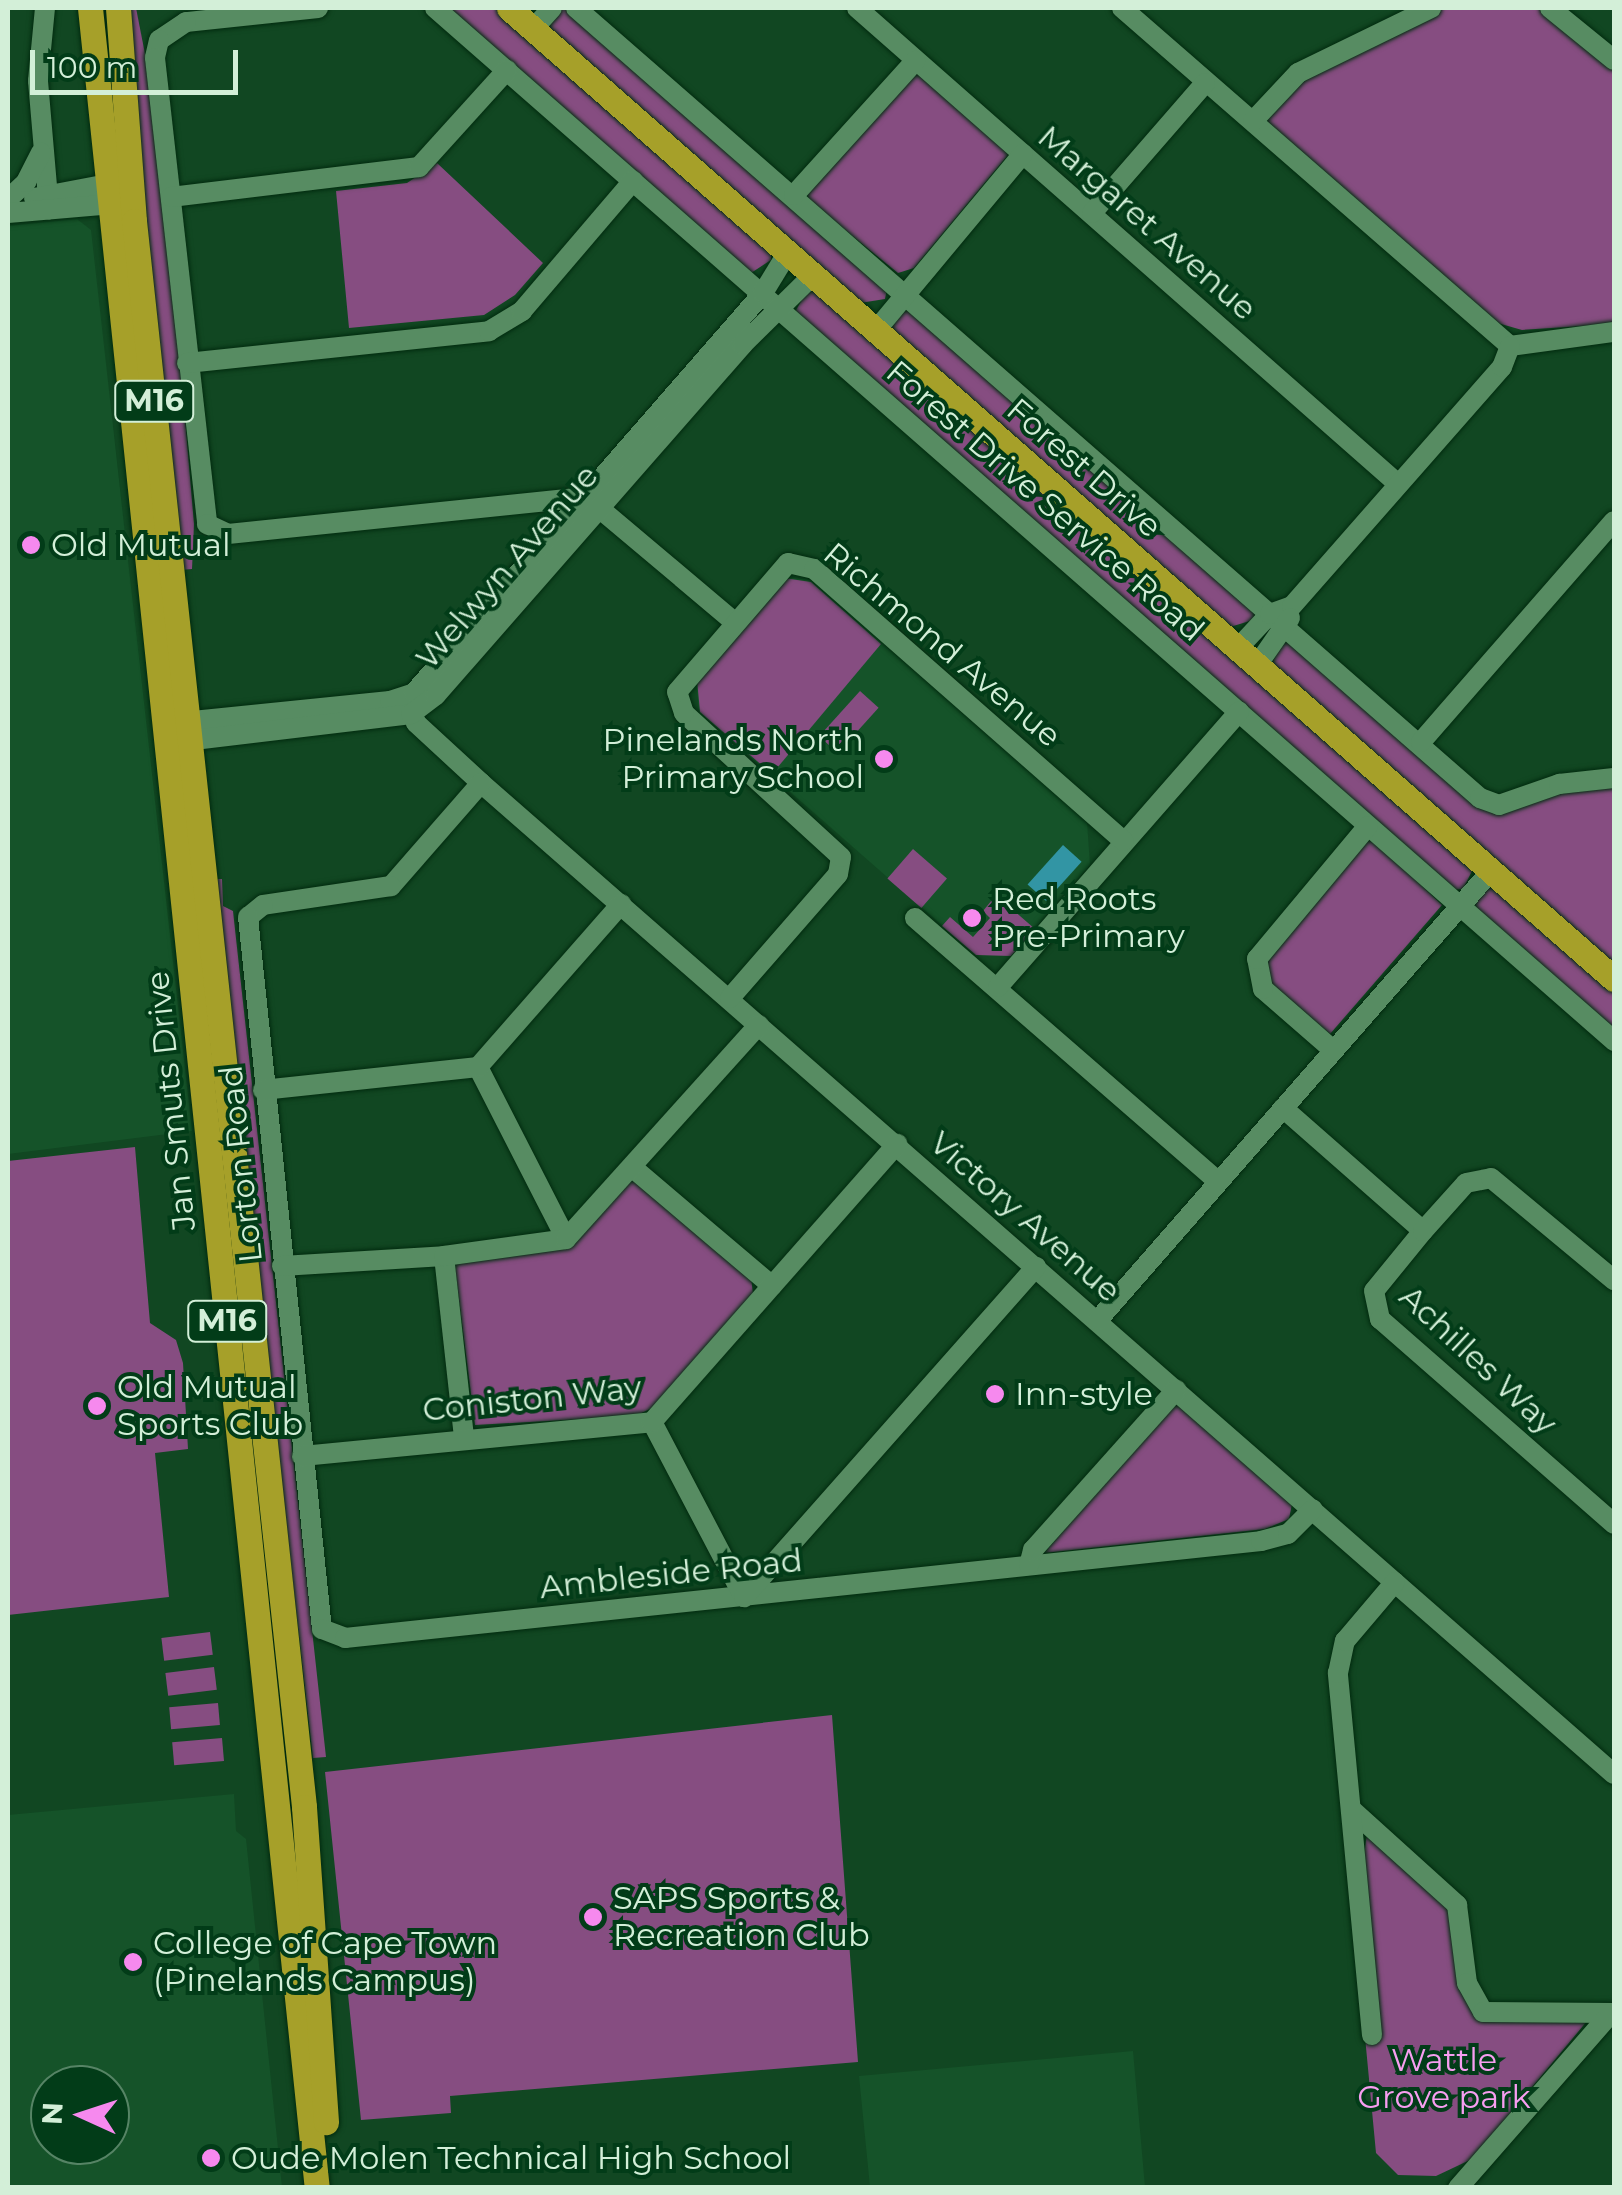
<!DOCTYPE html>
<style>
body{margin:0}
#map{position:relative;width:1622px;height:2195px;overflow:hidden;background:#114722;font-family:Montserrat,sans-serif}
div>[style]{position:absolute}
.built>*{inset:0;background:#155329}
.green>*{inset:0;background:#864d81;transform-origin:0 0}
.water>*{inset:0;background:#3295a4;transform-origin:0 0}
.roads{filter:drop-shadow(0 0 2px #022b0f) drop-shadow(0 0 2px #022b0f)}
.minor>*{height:20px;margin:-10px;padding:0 10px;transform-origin:10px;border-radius:10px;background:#578c62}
.major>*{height:25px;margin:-12.5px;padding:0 12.5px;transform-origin:12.5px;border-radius:12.5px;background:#a6a029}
.dots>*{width:28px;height:28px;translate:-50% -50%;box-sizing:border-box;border:5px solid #023c18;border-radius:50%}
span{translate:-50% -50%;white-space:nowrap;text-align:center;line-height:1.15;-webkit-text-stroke:8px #023c18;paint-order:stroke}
.shield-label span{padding:2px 8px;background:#023c18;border:2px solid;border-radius:8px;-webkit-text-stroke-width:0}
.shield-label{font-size:30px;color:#d3efd8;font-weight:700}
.street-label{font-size:32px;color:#d3efd8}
.poi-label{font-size:32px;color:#d3efd8}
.left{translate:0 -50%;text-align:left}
.right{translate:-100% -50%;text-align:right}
.park-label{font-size:32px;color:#f79ef0}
.frame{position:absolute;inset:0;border:10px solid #d3efd8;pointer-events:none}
.north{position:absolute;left:30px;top:2065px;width:100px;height:100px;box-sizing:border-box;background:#023c18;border:2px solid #568465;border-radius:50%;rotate:273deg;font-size:28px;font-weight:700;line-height:40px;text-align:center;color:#d3efd8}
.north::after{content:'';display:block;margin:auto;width:35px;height:45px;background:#f689ee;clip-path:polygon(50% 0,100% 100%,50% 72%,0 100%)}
.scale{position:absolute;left:30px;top:50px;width:208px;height:45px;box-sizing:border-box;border:5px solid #d3efd8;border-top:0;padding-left:12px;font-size:30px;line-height:35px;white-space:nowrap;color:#d3efd8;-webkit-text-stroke:8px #023c18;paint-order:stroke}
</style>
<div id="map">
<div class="built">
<div style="clip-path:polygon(77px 219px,91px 230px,192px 1131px,8px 1154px,8px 226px)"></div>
<div style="clip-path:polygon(784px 577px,811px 580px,1087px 822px,1090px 865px,1011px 956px,976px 955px,699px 712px,696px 679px)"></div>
<div style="clip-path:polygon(evenodd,234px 1794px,236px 1831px,246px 1839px,282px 2187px,8px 2187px,8px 1815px,234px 1794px,50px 2085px,110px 2085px,110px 2145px,50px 2145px,50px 2085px)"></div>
<div style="clip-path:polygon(1133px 2051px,1145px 2187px,870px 2187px,859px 2076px)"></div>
</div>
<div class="green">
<div style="clip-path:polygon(124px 8px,136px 8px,146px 59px,180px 360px,194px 524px,192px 569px,181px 570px)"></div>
<div style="clip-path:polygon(447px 8px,497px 8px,771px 251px,771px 260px,751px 273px)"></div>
<div style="clip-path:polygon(1436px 8px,1543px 8px,1614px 67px,1614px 324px,1522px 330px,1494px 322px,1265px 123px,1280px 89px)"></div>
<div style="clip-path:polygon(572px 9px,887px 289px,885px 299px,860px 303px,548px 30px,557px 10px)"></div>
<div style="clip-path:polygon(903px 72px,925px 72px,1007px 147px,1008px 155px,914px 268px,898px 273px,808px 200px,807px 191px)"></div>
<div style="clip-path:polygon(437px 163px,543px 263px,515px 295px,484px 315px,349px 328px,336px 191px,407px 183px)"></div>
<div style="clip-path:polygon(809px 287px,1472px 871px,1463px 889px,1450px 890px,795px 312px)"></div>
<div style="clip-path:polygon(906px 307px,1255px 613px,1253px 620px,1230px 627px,890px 327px)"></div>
<div style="clip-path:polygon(784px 578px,811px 582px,881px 644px,772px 774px,700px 712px,697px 680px)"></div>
<div style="clip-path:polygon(1285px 639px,1475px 799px,1614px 778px,1614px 964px,1272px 663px)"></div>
<div style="left:860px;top:691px;width:25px;height:61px;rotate:42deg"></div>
<div style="clip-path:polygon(1366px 833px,1442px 905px,1330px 1034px,1259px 976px,1258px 967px)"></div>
<div style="left:913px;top:849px;width:45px;height:39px;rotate:41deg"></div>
<div style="clip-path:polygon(212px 879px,222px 879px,223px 906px,233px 911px,326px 1757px,313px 1758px)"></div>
<div style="clip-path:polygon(1491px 885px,1614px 987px,1614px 1033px,1475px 910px,1474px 903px)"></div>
<div style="clip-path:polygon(996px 895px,1035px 929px,1011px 956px,976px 955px,942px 926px,950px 917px,973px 937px,990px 918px,983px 911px)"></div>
<div style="clip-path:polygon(135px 1147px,150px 1323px,176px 1340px,183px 1363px,188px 1449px,155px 1453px,169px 1597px,8px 1615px,8px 1161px)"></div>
<div style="clip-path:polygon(633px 1178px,751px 1277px,753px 1294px,652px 1408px,635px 1416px,475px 1425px,454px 1260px,556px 1245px)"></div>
<div style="clip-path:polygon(1176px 1403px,1292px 1504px,1289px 1519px,1265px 1529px,1044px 1553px)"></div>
<div style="left:210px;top:1632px;width:23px;height:49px;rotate:83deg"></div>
<div style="left:214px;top:1667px;width:23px;height:49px;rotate:83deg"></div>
<div style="left:218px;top:1703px;width:22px;height:49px;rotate:85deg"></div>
<div style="clip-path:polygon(832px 1715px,858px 2062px,450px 2096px,451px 2113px,361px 2120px,325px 1772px)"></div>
<div style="left:222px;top:1738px;width:23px;height:50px;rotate:85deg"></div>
<div style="clip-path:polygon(1367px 1832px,1450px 1907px,1467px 2001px,1588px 2020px,1472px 2159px,1436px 2176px,1398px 2175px,1376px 2153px,1355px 1931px)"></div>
</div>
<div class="water">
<div style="left:1063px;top:845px;width:25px;height:53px;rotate:42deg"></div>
</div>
<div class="roads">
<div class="minor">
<div style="left:45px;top:8px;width:73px;rotate:95.5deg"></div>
<div style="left:38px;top:81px;width:129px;rotate:85.1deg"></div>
<div style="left:318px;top:8px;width:133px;rotate:173.9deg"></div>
<div style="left:186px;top:22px;width:32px;rotate:146deg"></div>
<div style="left:159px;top:40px;width:18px;rotate:103deg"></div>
<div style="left:155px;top:58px;width:469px;rotate:83.6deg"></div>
<div style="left:207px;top:524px;width:23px;rotate:25deg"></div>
<div style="left:228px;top:534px;width:360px;rotate:-5.9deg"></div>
<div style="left:586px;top:497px;width:191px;rotate:40.1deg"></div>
<div style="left:435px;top:8px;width:1568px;rotate:41.22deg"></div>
<div style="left:576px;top:8px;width:1201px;rotate:41.15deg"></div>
<div style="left:1480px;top:798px;width:20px;rotate:20deg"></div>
<div style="left:1499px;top:805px;width:64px;rotate:-19.3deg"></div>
<div style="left:1559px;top:784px;width:55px;rotate:-6.2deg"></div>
<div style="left:857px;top:8px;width:721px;rotate:41.34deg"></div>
<div style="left:1122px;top:8px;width:515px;rotate:41.06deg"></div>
<div style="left:1550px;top:8px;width:82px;rotate:39.1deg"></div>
<div style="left:533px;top:29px;width:28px;rotate:-48deg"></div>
<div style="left:1253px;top:121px;width:66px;rotate:-46.8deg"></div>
<div style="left:1298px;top:73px;width:148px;rotate:-26deg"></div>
<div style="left:794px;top:195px;width:181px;rotate:-47.9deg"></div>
<div style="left:171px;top:197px;width:250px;rotate:-6.9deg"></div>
<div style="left:419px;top:167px;width:131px;rotate:-47.8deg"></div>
<div style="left:34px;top:198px;width:91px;rotate:-10.8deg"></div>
<div style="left:8px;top:199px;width:25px;rotate:-43deg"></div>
<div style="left:26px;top:182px;width:33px;rotate:-63deg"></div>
<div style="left:8px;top:213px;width:117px;rotate:-4.9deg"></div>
<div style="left:1092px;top:213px;width:172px;rotate:-49deg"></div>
<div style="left:877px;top:329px;width:228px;rotate:-50.2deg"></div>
<div style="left:1510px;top:346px;width:105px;rotate:-7.7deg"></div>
<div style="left:187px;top:363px;width:304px;rotate:-6deg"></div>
<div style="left:489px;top:331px;width:39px;rotate:-31deg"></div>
<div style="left:522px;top:311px;width:171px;rotate:-49.5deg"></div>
<div style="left:1239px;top:647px;width:45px;rotate:-46.8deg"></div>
<div style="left:1270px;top:614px;width:23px;rotate:-20deg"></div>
<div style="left:1292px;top:606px;width:318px;rotate:-48.7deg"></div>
<div style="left:1502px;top:367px;width:22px;rotate:-69deg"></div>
<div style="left:1258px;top:664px;width:56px;rotate:-55.2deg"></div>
<div style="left:406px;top:699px;width:26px;rotate:67deg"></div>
<div style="left:416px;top:723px;width:88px;rotate:42.7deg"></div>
<div style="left:481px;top:783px;width:1505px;rotate:41.18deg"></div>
<div style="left:173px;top:723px;width:218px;rotate:-5.8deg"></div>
<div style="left:390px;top:701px;width:25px;rotate:-18deg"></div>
<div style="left:414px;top:693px;width:531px;rotate:-48.9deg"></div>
<div style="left:763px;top:293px;width:48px;rotate:-58.6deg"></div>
<div style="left:177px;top:742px;width:236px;rotate:-6.8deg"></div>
<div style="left:411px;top:714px;width:31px;rotate:-37deg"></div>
<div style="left:436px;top:695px;width:466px;rotate:-48.8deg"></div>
<div style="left:743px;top:344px;width:100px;rotate:-44.6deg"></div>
<div style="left:1421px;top:742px;width:293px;rotate:-48.9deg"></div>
<div style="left:481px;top:783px;width:137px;rotate:131.1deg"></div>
<div style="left:391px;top:886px;width:129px;rotate:171.6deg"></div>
<div style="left:263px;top:905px;width:19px;rotate:141deg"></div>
<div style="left:248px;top:917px;width:716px;rotate:84.07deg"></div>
<div style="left:322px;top:1629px;width:25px;rotate:21deg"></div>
<div style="left:345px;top:1638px;width:921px;rotate:-6.04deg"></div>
<div style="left:1261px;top:1541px;width:28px;rotate:-15deg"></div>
<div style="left:1288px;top:1534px;width:35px;rotate:-45deg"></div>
<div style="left:915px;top:918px;width:401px;rotate:41deg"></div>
<div style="left:998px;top:987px;width:366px;rotate:-48.8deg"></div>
<div style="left:730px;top:998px;width:164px;rotate:-48.9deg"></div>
<div style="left:838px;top:874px;width:17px;rotate:-80deg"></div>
<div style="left:841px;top:857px;width:213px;rotate:-137.5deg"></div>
<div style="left:684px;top:713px;width:22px;rotate:-108deg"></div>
<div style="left:677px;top:692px;width:170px;rotate:-49.3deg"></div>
<div style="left:788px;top:563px;width:27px;rotate:13deg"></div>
<div style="left:814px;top:569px;width:412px;rotate:41.3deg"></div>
<div style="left:1333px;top:1050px;width:93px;rotate:-138.9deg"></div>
<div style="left:1263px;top:989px;width:31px;rotate:-101deg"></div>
<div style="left:1257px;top:959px;width:173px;rotate:-50.2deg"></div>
<div style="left:478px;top:1067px;width:193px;rotate:62.9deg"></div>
<div style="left:263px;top:1090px;width:216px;rotate:-6.1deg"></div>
<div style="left:478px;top:1067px;width:217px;rotate:-48.7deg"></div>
<div style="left:1283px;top:1108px;width:186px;rotate:41.3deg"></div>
<div style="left:1423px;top:1231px;width:77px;rotate:129.2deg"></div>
<div style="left:1374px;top:1291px;width:29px;rotate:78deg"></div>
<div style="left:1380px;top:1319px;width:311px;rotate:41.2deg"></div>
<div style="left:633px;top:1168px;width:182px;rotate:40.3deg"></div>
<div style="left:1423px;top:1231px;width:64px;rotate:-48.1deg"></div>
<div style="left:1466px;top:1183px;width:25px;rotate:-11deg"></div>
<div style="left:1491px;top:1178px;width:160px;rotate:39.7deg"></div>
<div style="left:444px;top:1256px;width:181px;rotate:83.7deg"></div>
<div style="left:282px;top:1266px;width:162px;rotate:-3.5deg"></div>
<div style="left:444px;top:1256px;width:123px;rotate:-7.9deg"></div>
<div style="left:566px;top:1239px;width:288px;rotate:-48deg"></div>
<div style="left:1098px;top:1320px;width:597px;rotate:-48.81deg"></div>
<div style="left:652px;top:1422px;width:198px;rotate:62.3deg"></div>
<div style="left:744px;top:1597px;width:441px;rotate:-48.5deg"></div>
<div style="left:302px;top:1456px;width:352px;rotate:-5.5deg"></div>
<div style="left:652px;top:1422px;width:371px;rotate:-48.6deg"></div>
<div style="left:1029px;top:1565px;width:16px;rotate:-75deg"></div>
<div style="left:1033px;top:1550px;width:215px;rotate:-48.2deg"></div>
<div style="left:1352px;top:1810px;width:142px;rotate:42.1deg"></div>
<div style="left:1457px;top:1905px;width:79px;rotate:82.7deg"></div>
<div style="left:1467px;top:1983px;width:33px;rotate:61deg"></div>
<div style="left:1483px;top:2012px;width:131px;rotate:0.4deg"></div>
<div style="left:1372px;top:2035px;width:364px;rotate:-95.4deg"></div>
<div style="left:1338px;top:1673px;width:33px;rotate:-78deg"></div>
<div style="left:1345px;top:1641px;width:77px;rotate:-49.7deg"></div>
<div style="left:1458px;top:2188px;width:232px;rotate:-48.8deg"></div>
</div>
<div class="major">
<div style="left:90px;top:8px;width:2192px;rotate:84.06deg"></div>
<div style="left:118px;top:8px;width:214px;rotate:85.7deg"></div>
<div style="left:134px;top:221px;width:1595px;rotate:83.88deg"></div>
<div style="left:304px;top:1807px;width:316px;rotate:86deg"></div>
<div style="left:509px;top:8px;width:1471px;rotate:41.31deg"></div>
</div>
</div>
<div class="dots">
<div style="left:31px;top:545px;background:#f689ee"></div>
<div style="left:884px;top:759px;background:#f689ee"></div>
<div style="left:972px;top:918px;background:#f689ee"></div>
<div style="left:995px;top:1394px;background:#f689ee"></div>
<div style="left:97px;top:1406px;background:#f689ee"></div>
<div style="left:593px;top:1917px;background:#f689ee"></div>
<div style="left:133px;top:1962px;background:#f689ee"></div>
<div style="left:211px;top:2158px;background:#f689ee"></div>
</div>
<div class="shield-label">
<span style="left:154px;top:401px">M16</span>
<span style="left:227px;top:1321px">M16</span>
</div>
<div class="street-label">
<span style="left:1147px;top:223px;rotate:41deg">Margaret Avenue</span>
<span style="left:1084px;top:468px;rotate:41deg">Forest Drive</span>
<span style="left:1045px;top:501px;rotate:41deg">Forest Drive Service Road</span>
<span style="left:507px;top:567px;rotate:-49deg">Welwyn Avenue</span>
<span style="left:942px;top:645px;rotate:40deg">Richmond Avenue</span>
<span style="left:171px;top:1101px;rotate:-96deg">Jan Smuts Drive</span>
<span style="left:241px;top:1164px;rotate:-96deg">Lorton Road</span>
<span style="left:1025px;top:1217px;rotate:41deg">Victory Avenue</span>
<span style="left:1478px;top:1360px;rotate:43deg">Achilles Way</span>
<span style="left:532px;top:1399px;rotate:-6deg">Coniston Way</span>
<span style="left:671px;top:1574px;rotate:-6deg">Ambleside Road</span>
</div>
<div class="poi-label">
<span class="left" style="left:51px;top:545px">Old Mutual</span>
<span class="right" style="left:864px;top:759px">Pinelands North<br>Primary School</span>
<span class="left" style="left:992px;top:918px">Red Roots<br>Pre-Primary</span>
<span class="left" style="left:117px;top:1406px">Old Mutual<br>Sports Club</span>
<span class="left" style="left:1015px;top:1394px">Inn-style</span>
<span class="left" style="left:613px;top:1917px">SAPS Sports &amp;<br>Recreation Club</span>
<span class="left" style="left:153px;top:1962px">College of Cape Town<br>(Pinelands Campus)</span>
<span class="left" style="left:231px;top:2158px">Oude Molen Technical High School</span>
</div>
<div class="park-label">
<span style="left:1444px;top:2079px">Wattle<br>Grove park</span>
</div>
<div class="frame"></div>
<div class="north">N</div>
<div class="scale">100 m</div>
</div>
